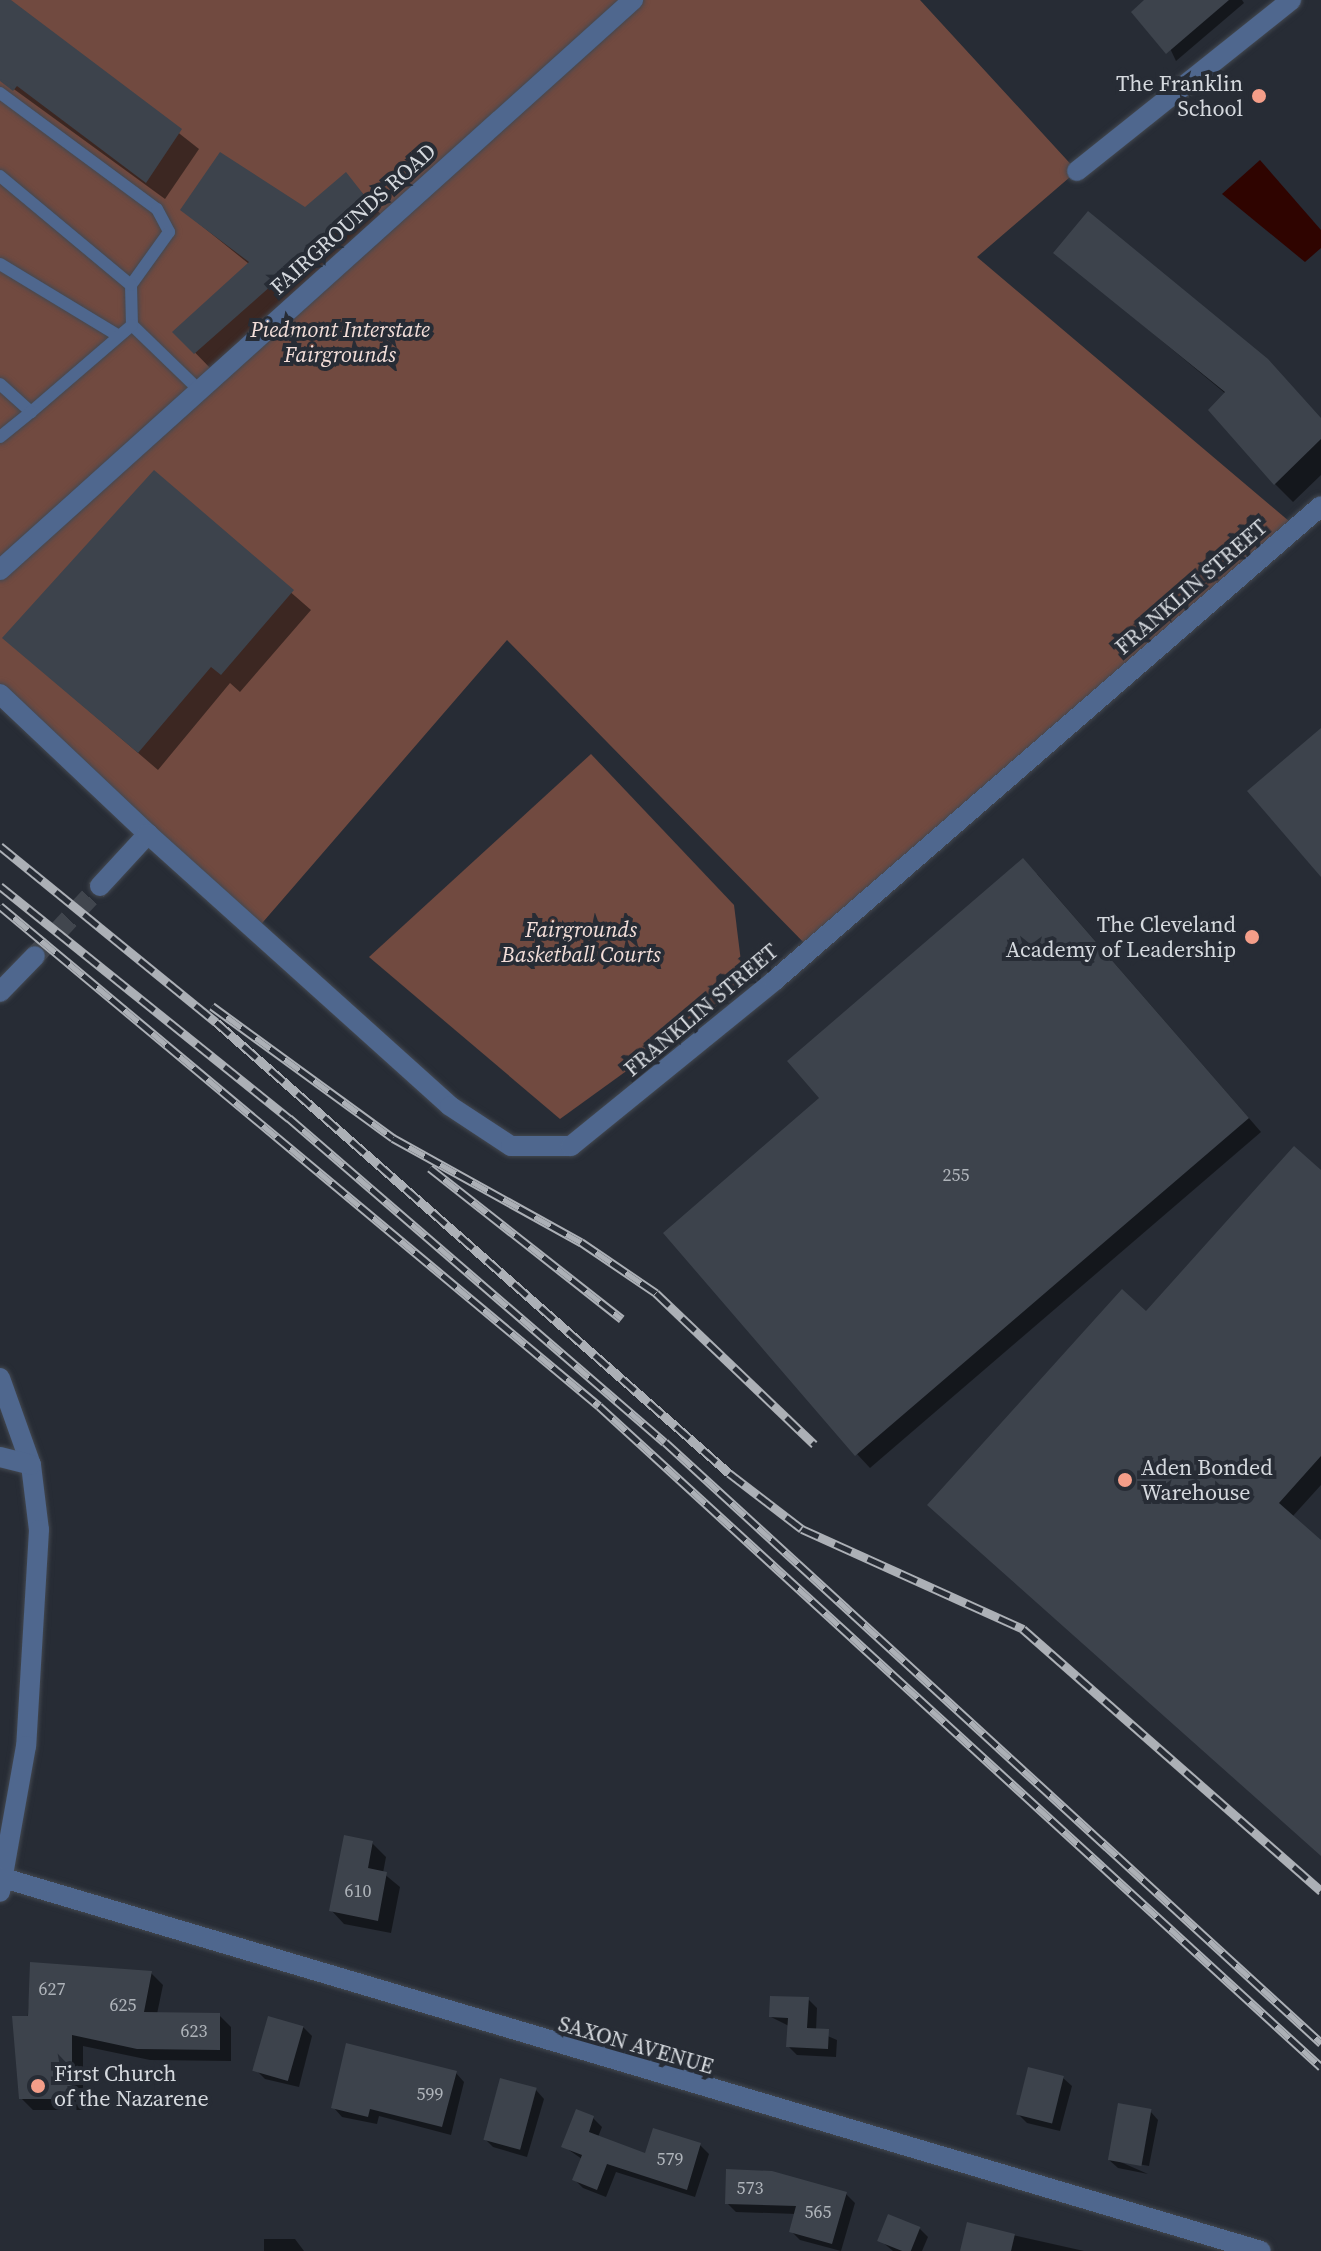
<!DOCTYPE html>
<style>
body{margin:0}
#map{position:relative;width:1321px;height:2251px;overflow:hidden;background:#272c35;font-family:"Source Serif 4",serif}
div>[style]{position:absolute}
.green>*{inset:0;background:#714a40}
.water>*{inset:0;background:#2f0400}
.shadow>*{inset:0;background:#0007}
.building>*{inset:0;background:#3d434c;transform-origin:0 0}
.minor-tunnel>*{height:20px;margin-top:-10px;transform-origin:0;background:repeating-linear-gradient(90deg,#41464e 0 20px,transparent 0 30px)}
.roads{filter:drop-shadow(0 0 2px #434850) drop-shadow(0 0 2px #434850)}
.service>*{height:12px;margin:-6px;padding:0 6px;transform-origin:6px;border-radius:6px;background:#4f678e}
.minor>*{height:20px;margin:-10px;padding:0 10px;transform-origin:10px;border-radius:10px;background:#4f678e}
.rail>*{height:9px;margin-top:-4.5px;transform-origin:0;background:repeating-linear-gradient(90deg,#272c35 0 18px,#acb0b6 0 36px);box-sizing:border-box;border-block:2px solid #acb0b6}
.dots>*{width:22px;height:22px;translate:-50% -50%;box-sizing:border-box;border:4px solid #272c35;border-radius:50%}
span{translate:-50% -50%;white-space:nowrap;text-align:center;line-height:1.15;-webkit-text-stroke:8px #272c35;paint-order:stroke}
.number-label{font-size:18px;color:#afb4ba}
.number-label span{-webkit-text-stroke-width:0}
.poi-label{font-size:22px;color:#d5d9de}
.right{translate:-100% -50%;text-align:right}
.left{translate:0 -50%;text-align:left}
.street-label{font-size:22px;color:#d5d9de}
.park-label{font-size:22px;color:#f3ded9;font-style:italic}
</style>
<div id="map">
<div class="green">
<div style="clip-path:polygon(0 0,920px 0,1077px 171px,977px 257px,1296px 527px,810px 949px,507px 640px,257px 929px,0 687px)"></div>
<div style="clip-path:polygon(591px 754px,734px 905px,744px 986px,560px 1119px,369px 957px)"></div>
</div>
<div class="water">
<div style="clip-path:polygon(1260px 160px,1321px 230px,1321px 248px,1305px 262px,1222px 194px)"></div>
</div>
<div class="shadow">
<div style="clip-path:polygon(0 0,10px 0,199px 149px,165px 199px,0 79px)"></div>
<div style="clip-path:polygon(1147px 0,1242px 0,1244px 3px,1176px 61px)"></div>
<div style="clip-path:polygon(346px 175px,385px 219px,213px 371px,175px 332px,249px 264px,182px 210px,305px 209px)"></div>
<div style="clip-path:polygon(1056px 253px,1321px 419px,1321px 475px,1293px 502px,1275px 484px,1226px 394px)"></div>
<div style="clip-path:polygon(154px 473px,311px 610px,240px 692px,230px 683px,158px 770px,4px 638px)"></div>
<div style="clip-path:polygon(1037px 874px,1261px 1132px,870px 1468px,857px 1454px,822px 1098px)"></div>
<div style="clip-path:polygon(1321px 1173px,1321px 1485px,1292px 1517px,1321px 1543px,1321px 1855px,1146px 1314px)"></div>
<div style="clip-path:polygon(372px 1843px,386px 1857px,383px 1873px,400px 1887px,391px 1933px,344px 1924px,331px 1910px)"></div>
<div style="clip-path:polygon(32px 1964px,151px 1973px,163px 1985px,157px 2014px,219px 2015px,231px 2027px,231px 2061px,150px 2060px,83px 2046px,83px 2110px,33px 2110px,21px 2098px)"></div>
<div style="clip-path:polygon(808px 1999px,817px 2008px,816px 2031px,837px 2040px,836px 2057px,797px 2055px,788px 2046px,789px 2026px,771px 2017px)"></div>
<div style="clip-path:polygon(303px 2027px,312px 2036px,299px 2087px,265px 2079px,256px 2070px)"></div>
<div style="clip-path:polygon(456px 2073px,464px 2082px,451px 2135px,379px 2116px,377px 2124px,342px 2117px,334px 2108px)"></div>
<div style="clip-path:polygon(1063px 2078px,1072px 2086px,1060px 2131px,1027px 2123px,1018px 2114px)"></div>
<div style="clip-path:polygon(536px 2090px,544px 2099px,527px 2157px,493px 2147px,484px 2138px)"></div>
<div style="clip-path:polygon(1150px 2111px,1158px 2120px,1149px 2166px,1116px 2160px,1148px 2174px,1118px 2168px,1109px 2160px)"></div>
<div style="clip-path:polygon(593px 2118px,602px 2127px,598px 2137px,646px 2156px,700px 2145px,709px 2154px,695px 2197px,616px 2172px,606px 2197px,583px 2188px,574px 2179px,582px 2159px,563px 2146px)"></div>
<div style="clip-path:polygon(846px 2194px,855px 2203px,841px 2251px,800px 2240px,791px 2231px,796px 2214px,736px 2212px,727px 2203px)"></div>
<div style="clip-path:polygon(968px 2225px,1084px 2251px,962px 2251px)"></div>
<div style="clip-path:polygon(919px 2228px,928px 2237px,922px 2251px,893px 2251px,880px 2240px)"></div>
<div style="clip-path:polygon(264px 2239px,295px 2239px,304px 2251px,264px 2251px)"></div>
</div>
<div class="building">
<div style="clip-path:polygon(0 0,11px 0,182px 129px,146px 183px,17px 86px,13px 91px,0 81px)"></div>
<div style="clip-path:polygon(1144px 0,1229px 0,1166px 54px,1131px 12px)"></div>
<div style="clip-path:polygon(220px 152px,305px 207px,346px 172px,368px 200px,194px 354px,172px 332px,249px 262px,180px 210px)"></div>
<div style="clip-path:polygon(1088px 211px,1268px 359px,1321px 418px,1321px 439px,1274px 485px,1208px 410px,1225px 392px,1053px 253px)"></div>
<div style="clip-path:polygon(154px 470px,294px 590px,221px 675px,211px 667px,138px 753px,2px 638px)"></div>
<div style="clip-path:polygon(1321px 728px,1321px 877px,1247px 791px)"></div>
<div style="clip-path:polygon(1023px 858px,1249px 1118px,855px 1456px,663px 1233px,819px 1098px,787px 1061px)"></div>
<div style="clip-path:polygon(1294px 1146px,1321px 1170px,1321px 1456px,1279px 1503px,1321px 1540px,1321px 1856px,927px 1505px,1122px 1289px,1146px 1311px)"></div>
<div style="clip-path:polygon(344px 1835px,373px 1841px,368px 1868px,387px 1872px,378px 1921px,329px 1911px)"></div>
<div style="clip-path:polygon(30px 1962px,152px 1971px,144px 2012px,220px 2013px,220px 2050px,137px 2049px,72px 2035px,72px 2099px,19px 2099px,12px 2016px,28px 2016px)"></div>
<div style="clip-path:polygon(770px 1996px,809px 1997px,807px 2028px,829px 2029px,828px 2049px,786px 2047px,788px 2018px,769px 2017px)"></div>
<div style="left:268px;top:2016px;width:37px;height:57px;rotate:16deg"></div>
<div style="clip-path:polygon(346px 2043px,457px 2071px,442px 2127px,370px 2109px,368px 2117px,331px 2108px)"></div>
<div style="left:1028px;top:2067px;width:37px;height:49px;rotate:14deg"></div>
<div style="left:500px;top:2078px;width:38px;height:64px;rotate:15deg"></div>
<div style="left:1118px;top:2103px;width:34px;height:58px;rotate:10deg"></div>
<div style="clip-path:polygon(576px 2109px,594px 2116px,589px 2132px,645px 2153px,653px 2128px,701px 2143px,687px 2190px,607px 2164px,597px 2190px,572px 2180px,582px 2155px,561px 2147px)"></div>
<div style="clip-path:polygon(726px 2169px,772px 2171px,847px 2192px,832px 2244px,789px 2232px,796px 2206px,725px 2204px)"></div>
<div style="left:888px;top:2214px;width:35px;height:29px;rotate:22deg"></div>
<div style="clip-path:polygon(967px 2222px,1015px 2234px,1011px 2251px,960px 2251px)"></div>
</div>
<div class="minor-tunnel">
<div style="left:35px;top:956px;width:96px;rotate:-47.1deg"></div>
</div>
<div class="roads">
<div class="service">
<div style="left:0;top:93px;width:195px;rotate:36.5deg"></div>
<div style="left:157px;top:209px;width:26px;rotate:62deg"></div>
<div style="left:169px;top:232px;width:65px;rotate:125.6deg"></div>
<div style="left:131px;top:285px;width:40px;rotate:88.6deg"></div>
<div style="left:132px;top:325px;width:95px;rotate:44.1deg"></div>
<div style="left:0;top:176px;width:170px;rotate:39.8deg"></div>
<div style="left:0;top:264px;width:139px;rotate:31.2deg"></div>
<div style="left:0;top:384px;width:42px;rotate:42.1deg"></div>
<div style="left:31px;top:412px;width:133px;rotate:-40.7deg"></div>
<div style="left:0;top:437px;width:40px;rotate:-39deg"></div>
</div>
<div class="minor">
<div style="left:1077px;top:171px;width:274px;rotate:-38.6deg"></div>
<div style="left:0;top:570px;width:852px;rotate:-42deg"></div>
<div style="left:0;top:694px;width:204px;rotate:43.4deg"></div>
<div style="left:100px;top:886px;width:71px;rotate:-47.3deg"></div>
<div style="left:148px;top:834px;width:406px;rotate:42deg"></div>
<div style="left:450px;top:1106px;width:73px;rotate:33.3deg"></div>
<div style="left:511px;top:1146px;width:60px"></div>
<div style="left:571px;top:1146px;width:262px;rotate:-39.1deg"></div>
<div style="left:774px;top:981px;width:724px;rotate:-40.97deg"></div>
<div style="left:0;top:992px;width:50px;rotate:-45.8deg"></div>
<div style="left:0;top:1378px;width:92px;rotate:70.4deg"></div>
<div style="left:31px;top:1465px;width:65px;rotate:83deg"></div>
<div style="left:39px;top:1530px;width:216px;rotate:93.4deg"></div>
<div style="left:26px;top:1746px;width:148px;rotate:100.1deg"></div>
<div style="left:0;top:1457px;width:32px;rotate:14deg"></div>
<div style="left:0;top:1877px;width:1315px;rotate:16.52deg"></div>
</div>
</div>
<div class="rail">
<div style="left:0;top:846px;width:279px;rotate:39.2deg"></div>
<div style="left:216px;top:1022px;width:683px;rotate:41.32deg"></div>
<div style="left:729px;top:1473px;width:92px;rotate:37.5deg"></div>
<div style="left:802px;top:1529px;width:243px;rotate:24.3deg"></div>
<div style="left:1023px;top:1629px;width:397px;rotate:41.3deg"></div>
<div style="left:0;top:886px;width:371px;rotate:38.8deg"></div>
<div style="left:289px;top:1118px;width:496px;rotate:40.8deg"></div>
<div style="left:665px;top:1442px;width:890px;rotate:42.49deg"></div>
<div style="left:0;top:906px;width:780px;rotate:39.85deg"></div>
<div style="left:599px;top:1406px;width:979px;rotate:42.47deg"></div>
<div style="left:212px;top:1006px;width:224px;rotate:36.1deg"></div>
<div style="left:393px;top:1138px;width:215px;rotate:29deg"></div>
<div style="left:581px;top:1242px;width:91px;rotate:34.2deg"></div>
<div style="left:656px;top:1293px;width:219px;rotate:43.7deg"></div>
<div style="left:430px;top:1168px;width:244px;rotate:38.2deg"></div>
</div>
<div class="dots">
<div style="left:1259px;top:96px;background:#f49e89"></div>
<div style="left:1252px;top:937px;background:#f49e89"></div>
<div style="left:1125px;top:1480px;background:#f49e89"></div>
<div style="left:38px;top:2086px;background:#f49e89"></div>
</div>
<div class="number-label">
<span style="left:956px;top:1175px">255</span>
<span style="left:358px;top:1891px">610</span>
<span style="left:52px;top:1989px">627</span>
<span style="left:123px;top:2005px">625</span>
<span style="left:194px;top:2031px">623</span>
<span style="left:430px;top:2094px">599</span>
<span style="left:670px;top:2159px">579</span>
<span style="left:750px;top:2188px">573</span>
<span style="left:818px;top:2212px">565</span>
</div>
<div class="poi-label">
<span class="right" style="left:1243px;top:96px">The Franklin<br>School</span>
<span class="right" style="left:1236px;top:937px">The Cleveland<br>Academy of Leadership</span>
<span class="left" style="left:1141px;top:1480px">Aden Bonded<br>Warehouse</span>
<span class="left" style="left:54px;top:2086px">First Church<br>of the Nazarene</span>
</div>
<div class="street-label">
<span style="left:353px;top:219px;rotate:-42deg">FAIRGROUNDS ROAD</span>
<span style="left:1191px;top:587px;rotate:-41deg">FRANKLIN STREET</span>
<span style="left:701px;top:1010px;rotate:-40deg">FRANKLIN STREET</span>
<span style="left:636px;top:2045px;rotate:16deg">SAXON AVENUE</span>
</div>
<div class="park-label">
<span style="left:340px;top:342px">Piedmont Interstate<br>Fairgrounds</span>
<span style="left:581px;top:942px">Fairgrounds<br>Basketball Courts</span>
</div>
</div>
